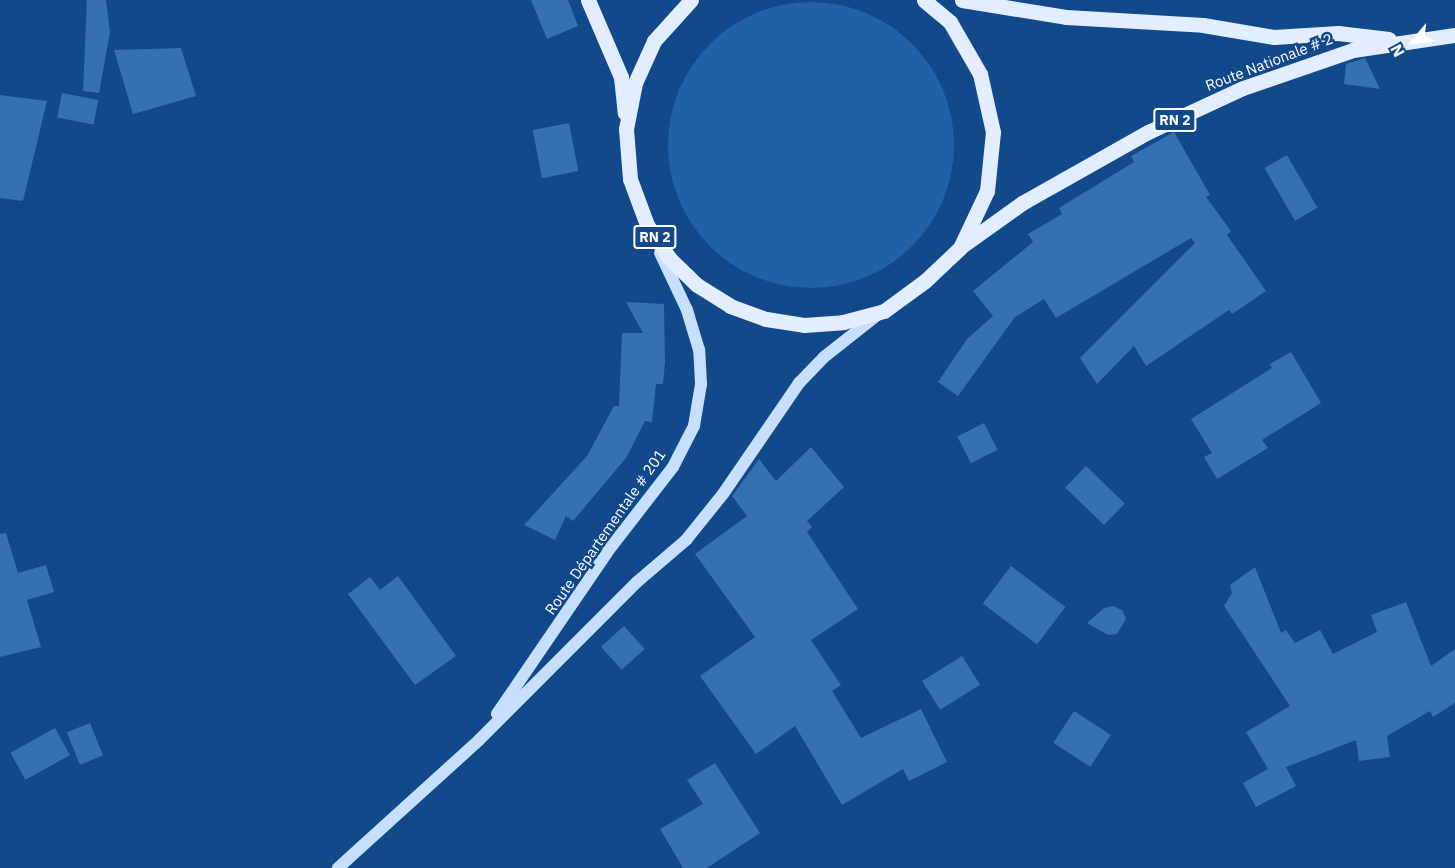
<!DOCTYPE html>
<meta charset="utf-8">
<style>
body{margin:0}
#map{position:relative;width:1455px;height:868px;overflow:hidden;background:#11498b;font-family:"IBM Plex Sans",sans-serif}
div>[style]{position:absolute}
.green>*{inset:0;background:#2061a8}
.round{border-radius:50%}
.building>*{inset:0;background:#3570b2;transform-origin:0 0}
.secondary>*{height:12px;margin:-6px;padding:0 6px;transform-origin:6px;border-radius:6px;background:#c6dffc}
.primary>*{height:15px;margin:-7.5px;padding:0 7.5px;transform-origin:7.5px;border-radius:7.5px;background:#e2eeff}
span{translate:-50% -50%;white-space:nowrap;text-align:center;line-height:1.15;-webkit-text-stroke:5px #11498b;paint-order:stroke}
.shield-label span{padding:2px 4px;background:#11498b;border:2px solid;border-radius:4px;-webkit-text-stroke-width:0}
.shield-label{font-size:14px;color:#fff;font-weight:700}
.street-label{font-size:15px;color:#fff}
.north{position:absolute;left:1383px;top:12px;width:60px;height:60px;-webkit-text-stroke:4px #11498b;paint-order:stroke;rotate:241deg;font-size:16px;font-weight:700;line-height:24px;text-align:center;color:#fff}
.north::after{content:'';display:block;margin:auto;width:21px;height:27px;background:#fff;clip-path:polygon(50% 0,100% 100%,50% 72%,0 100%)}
</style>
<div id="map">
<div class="green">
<div class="round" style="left:668px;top:2px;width:286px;height:286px"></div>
</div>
<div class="building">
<div style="clip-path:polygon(87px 0,106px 0,110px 32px,99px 93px,83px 91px)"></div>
<div style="clip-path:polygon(531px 0,568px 0,578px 26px,547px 39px)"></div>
<div style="clip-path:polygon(181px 48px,196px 96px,133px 114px,114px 50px)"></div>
<div style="clip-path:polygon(1365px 58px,1380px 89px,1344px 84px,1346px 64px)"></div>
<div style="left:62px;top:93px;width:37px;height:25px;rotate:11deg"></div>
<div style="clip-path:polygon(0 95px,47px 101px,23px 201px,0 198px)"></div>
<div style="left:569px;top:123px;width:49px;height:37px;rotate:79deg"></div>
<div style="clip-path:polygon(1174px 132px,1210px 195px,1206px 197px,1231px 231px,1227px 235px,1266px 291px,1232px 314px,1229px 310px,1146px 366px,1134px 346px,1097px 384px,1080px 358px,1195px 243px,1191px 238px,1056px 318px,1044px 299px,1015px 317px,958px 396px,938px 382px,967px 339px,993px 316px,973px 291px,1033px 242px,1028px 234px,1062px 214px,1059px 208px,1134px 162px,1131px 156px)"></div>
<div style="left:1287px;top:155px;width:61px;height:26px;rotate:60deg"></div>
<div style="clip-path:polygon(626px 302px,664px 304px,665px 362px,663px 384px,656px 384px,652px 422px,645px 421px,626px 458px,573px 521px,566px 516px,555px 540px,524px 525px,587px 456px,614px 406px,619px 406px,622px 333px,643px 333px)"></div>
<div style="clip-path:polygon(1291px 352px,1321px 403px,1262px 440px,1268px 448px,1217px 479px,1204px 457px,1212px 453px,1191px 419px,1272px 368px,1270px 364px)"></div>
<div style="left:984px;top:423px;width:30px;height:30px;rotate:63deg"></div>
<div style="clip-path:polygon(811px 447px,844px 487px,807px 521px,812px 527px,807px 532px,858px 609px,811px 640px,841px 685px,832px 691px,861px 738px,921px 709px,947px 762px,909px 781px,903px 769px,842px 805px,795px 726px,756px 754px,700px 676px,755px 637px,695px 554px,747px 516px,732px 496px,759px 459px,776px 481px)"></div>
<div style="left:1086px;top:466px;width:54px;height:30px;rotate:44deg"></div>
<div style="clip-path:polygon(6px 533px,18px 573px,46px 565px,54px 592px,27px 600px,41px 647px,0 657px,0 534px)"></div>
<div style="left:1011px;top:566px;width:68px;height:47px;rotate:37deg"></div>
<div style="clip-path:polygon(1255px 567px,1281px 633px,1286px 630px,1295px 643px,1320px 630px,1333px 654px,1377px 632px,1371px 615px,1406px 602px,1431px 666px,1455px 649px,1455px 703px,1433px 717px,1430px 711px,1387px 736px,1390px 757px,1359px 761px,1356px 740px,1286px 767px,1296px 786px,1256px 807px,1243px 783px,1268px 769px,1246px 732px,1290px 706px,1224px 606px,1232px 593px,1230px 585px)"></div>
<div style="clip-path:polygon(398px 576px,456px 656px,415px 685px,348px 594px,370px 577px,380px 590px)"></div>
<div style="clip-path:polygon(1113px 606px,1122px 610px,1126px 619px,1117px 634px,1108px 635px,1087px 623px,1104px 608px)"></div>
<div style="left:624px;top:626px;width:31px;height:31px;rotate:48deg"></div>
<div style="left:962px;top:656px;width:34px;height:47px;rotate:58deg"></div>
<div style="left:1074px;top:711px;width:44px;height:38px;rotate:33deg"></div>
<div style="left:90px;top:723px;width:35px;height:25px;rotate:68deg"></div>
<div style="left:55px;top:728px;width:31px;height:51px;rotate:61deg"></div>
<div style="clip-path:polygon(715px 763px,760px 833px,707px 868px,683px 868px,660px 829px,703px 804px,687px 780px)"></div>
</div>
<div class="secondary">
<div style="left:497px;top:714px;width:202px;rotate:-55.7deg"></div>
<div style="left:611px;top:547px;width:101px;rotate:-52.2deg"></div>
<div style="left:673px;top:467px;width:46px;rotate:-62.9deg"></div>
<div style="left:694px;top:426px;width:43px;rotate:-80.5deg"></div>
<div style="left:701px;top:384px;width:34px;rotate:-93deg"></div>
<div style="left:699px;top:350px;width:42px;rotate:-106.7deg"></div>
<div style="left:687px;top:310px;width:63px;rotate:-115.3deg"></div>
<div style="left:338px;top:868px;width:190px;rotate:-42.2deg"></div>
<div style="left:479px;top:740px;width:223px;rotate:-45deg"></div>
<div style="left:637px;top:582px;width:65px;rotate:-40.6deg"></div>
<div style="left:686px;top:540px;width:59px;rotate:-51.2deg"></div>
<div style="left:723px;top:494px;width:135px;rotate:-55.6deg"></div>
<div style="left:799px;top:383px;width:36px;rotate:-46deg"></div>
<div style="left:824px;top:357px;width:71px;rotate:-38.2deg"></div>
</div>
<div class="primary">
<div style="left:588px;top:0;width:84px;rotate:66.8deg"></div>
<div style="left:621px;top:77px;width:36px;rotate:84deg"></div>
<div style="left:691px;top:0;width:55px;rotate:132.1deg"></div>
<div style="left:654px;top:41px;width:46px;rotate:114.3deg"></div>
<div style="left:635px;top:83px;width:47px;rotate:101.1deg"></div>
<div style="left:626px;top:129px;width:50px;rotate:85.4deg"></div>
<div style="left:630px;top:179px;width:49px;rotate:69.7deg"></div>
<div style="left:647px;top:225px;width:40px;rotate:56deg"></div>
<div style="left:669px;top:258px;width:39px;rotate:44deg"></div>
<div style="left:697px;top:285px;width:39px;rotate:32deg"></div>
<div style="left:730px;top:306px;width:38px;rotate:20deg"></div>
<div style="left:766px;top:319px;width:38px;rotate:9deg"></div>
<div style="left:804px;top:325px;width:39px;rotate:-4deg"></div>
<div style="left:843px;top:322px;width:42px;rotate:-15deg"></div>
<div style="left:884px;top:311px;width:51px;rotate:-36.2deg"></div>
<div style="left:925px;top:281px;width:48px;rotate:-43.3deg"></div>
<div style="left:960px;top:248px;width:63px;rotate:-64.7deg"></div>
<div style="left:987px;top:191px;width:59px;rotate:-84.2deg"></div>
<div style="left:993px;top:132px;width:59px;rotate:-102.6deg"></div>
<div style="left:980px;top:74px;width:60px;rotate:-120deg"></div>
<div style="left:950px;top:22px;width:34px;rotate:-140deg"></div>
<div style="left:962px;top:0;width:105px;rotate:9.3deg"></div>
<div style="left:1066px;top:17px;width:137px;rotate:3.3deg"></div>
<div style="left:1203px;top:25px;width:72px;rotate:9.6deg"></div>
<div style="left:1274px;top:37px;width:64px;rotate:-3.6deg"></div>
<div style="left:1338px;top:33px;width:51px;rotate:6.7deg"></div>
<div style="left:962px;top:246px;width:74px;rotate:-35.6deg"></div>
<div style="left:1022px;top:203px;width:145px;rotate:-29.4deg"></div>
<div style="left:1148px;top:132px;width:105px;rotate:-24.9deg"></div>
<div style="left:1243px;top:88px;width:116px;rotate:-19.1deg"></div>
<div style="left:1353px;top:50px;width:103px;rotate:-8.4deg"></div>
</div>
<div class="shield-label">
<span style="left:1175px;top:120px">RN 2</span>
<span style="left:655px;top:237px">RN 2</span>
</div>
<div class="street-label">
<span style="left:1269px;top:62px;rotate:-21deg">Route Nationale # 2</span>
<span style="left:605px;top:532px;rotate:-55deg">Route Départementale # 201</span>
</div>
<div class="north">N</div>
</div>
